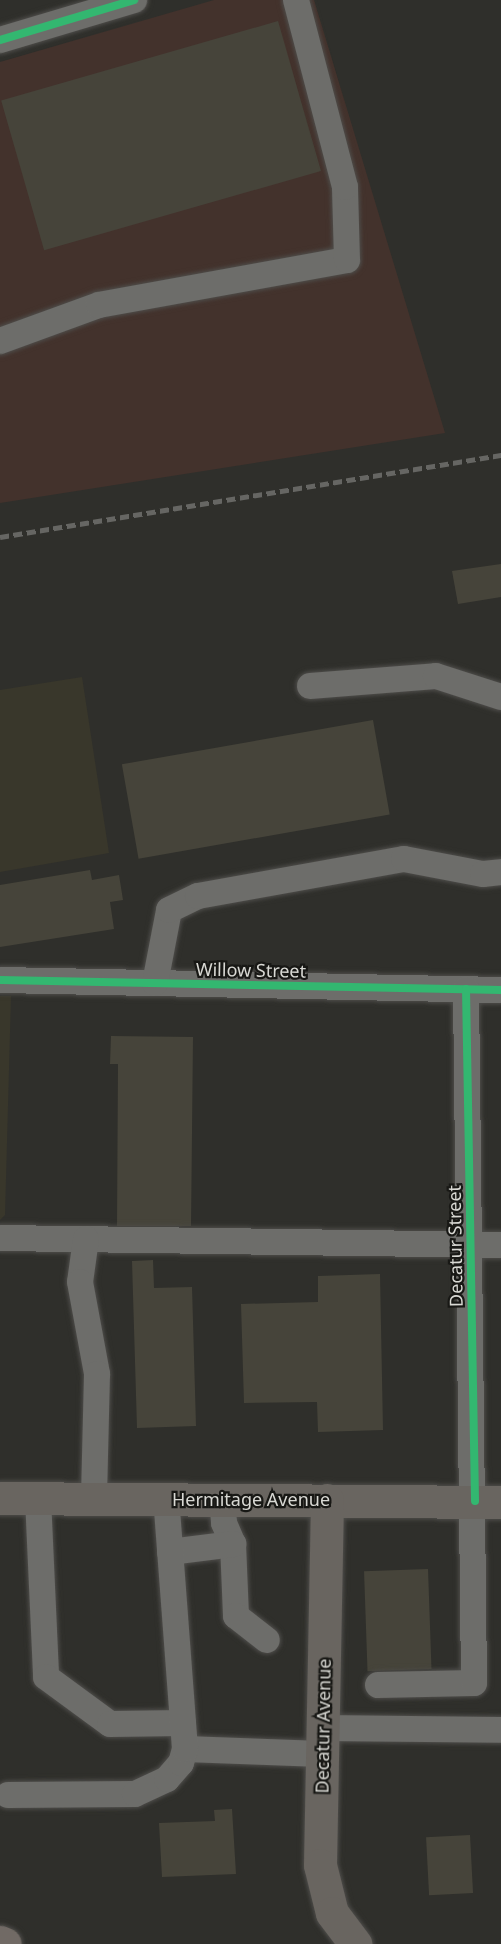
<!DOCTYPE html>
<style>
body{margin:0}
#map{position:relative;width:501px;height:1944px;overflow:hidden;background:#2f2f2b;font-family:"Noto Sans",sans-serif}
div>[style]{position:absolute}
.built>*{inset:0;background:#39372b}
.industrial>*{inset:0;background:#43322c}
.building>*{inset:0;background:#46443a;transform-origin:0 0}
.roads{filter:drop-shadow(0 0 2px #4e4d4a) drop-shadow(0 0 2px #4e4d4a)}
.minor>*{height:26px;margin:-13px;padding:0 13px;transform-origin:13px;border-radius:13px;background:#6d6d6a}
.major>*{height:33px;margin:-16.5px;padding:0 16.5px;transform-origin:16.5px;border-radius:16.5px;background:#696560}
.highway>*{height:33px;margin:-16.5px;padding:0 16.5px;transform-origin:16.5px;border-radius:16.5px;background:#716a65}
.rail>*{height:4.5px;margin-top:-2.25px;transform-origin:0;background:repeating-linear-gradient(90deg,#666663 0 9px,transparent 0 13.5px)}
.cycleway>*{height:8px;margin:-4px;padding:0 4px;transform-origin:4px;border-radius:4px;background:#33b770}
span{translate:-50% -50%;white-space:nowrap;text-align:center;line-height:1.15;-webkit-text-stroke:4.5px #181815;paint-order:stroke}
.street-label{font-size:18px;color:#d9d9d4}
</style>
<div id="map">
<div class="built">
<div style="clip-path:polygon(82px 677px,109px 853px,0 872px,0 690px)"></div>
<div style="clip-path:polygon(0 996px,11px 996px,5px 1215px,0 1220px)"></div>
</div>
<div class="industrial">
<div style="clip-path:polygon(214px 0,314px 0,445px 433px,0 503px,0 62px)"></div>
</div>
<div class="building">
<div style="left:278px;top:21px;width:156px;height:288px;rotate:74deg"></div>
<div style="clip-path:polygon(501px 564px,501px 597px,458px 604px,452px 571px)"></div>
<div style="left:373px;top:720px;width:96px;height:255px;rotate:80deg"></div>
<div style="clip-path:polygon(90px 870px,92px 880px,119px 875px,123px 900px,110px 902px,114px 929px,0 947px,0 885px)"></div>
<div style="clip-path:polygon(111px 1036px,193px 1037px,191px 1226px,117px 1226px,118px 1064px,110px 1064px)"></div>
<div style="clip-path:polygon(153px 1260px,154px 1288px,192px 1287px,196px 1426px,137px 1428px,132px 1261px)"></div>
<div style="clip-path:polygon(380px 1274px,383px 1430px,318px 1432px,317px 1402px,244px 1403px,241px 1304px,318px 1302px,318px 1276px)"></div>
<div style="left:428px;top:1569px;width:100px;height:64px;rotate:88deg"></div>
<div style="clip-path:polygon(232px 1809px,236px 1874px,162px 1877px,159px 1823px,215px 1821px,214px 1810px)"></div>
<div style="left:470px;top:1835px;width:58px;height:44px;rotate:87deg"></div>
</div>
<div class="roads">
<div class="minor">
<div style="left:0;top:40px;width:140px;rotate:-16.6deg"></div>
<div style="left:0;top:341px;width:105px;rotate:-20deg"></div>
<div style="left:99px;top:305px;width:252px;rotate:-10.3deg"></div>
<div style="left:347px;top:260px;width:73px;rotate:-91.6deg"></div>
<div style="left:345px;top:187px;width:193px;rotate:-104.7deg"></div>
<div style="left:310px;top:686px;width:126px;rotate:-4.5deg"></div>
<div style="left:436px;top:676px;width:68px;rotate:17.9deg"></div>
<div style="left:0;top:980px;width:501px;rotate:1.14deg"></div>
<div style="left:155px;top:983px;width:74px;rotate:-79.1deg"></div>
<div style="left:169px;top:910px;width:32px;rotate:-26deg"></div>
<div style="left:198px;top:896px;width:209px;rotate:-10.2deg"></div>
<div style="left:404px;top:859px;width:80px;rotate:10.8deg"></div>
<div style="left:483px;top:874px;width:18px;rotate:-6deg"></div>
<div style="left:0;top:1238px;width:501px;rotate:0.8deg"></div>
<div style="left:86px;top:1239px;width:43px;rotate:97.9deg"></div>
<div style="left:80px;top:1282px;width:94px;rotate:79.5deg"></div>
<div style="left:97px;top:1374px;width:124px;rotate:91.4deg"></div>
<div style="left:38px;top:1498px;width:179px;rotate:87.4deg"></div>
<div style="left:46px;top:1677px;width:79px;rotate:36.3deg"></div>
<div style="left:110px;top:1724px;width:73px;rotate:-0.8deg"></div>
<div style="left:222px;top:1499px;width:24px;rotate:85deg"></div>
<div style="left:224px;top:1523px;width:23px;rotate:67deg"></div>
<div style="left:233px;top:1544px;width:72px;rotate:87.6deg"></div>
<div style="left:236px;top:1616px;width:39px;rotate:38deg"></div>
<div style="left:170px;top:1552px;width:64px;rotate:-7.2deg"></div>
<div style="left:378px;top:1685px;width:96px;rotate:-1.2deg"></div>
<div style="left:474px;top:1683px;width:694px;rotate:-90.66deg"></div>
<div style="left:322px;top:1728px;width:179px;rotate:0.6deg"></div>
<div style="left:185px;top:1749px;width:137px;rotate:2.1deg"></div>
<div style="left:8px;top:1795px;width:127px;rotate:-0.5deg"></div>
<div style="left:135px;top:1794px;width:35px;rotate:-25deg"></div>
<div style="left:167px;top:1779px;width:21px;rotate:-49deg"></div>
<div style="left:181px;top:1763px;width:15px;rotate:-74deg"></div>
<div style="left:185px;top:1749px;width:251px;rotate:-94.3deg"></div>
</div>
<div class="major">
<div style="left:0;top:1498px;width:501px;rotate:0.46deg"></div>
<div style="left:327px;top:1500px;width:365px;rotate:91.1deg"></div>
<div style="left:320px;top:1865px;width:49px;rotate:76deg"></div>
<div style="left:332px;top:1913px;width:39px;rotate:53deg"></div>
</div>
<div class="highway">
<div style="left:0;top:1942px;width:5px;rotate:22deg"></div>
</div>
</div>
<div class="rail">
<div style="left:0;top:537px;width:508px;rotate:-9.3deg"></div>
</div>
<div class="cycleway">
<div style="left:0;top:40px;width:140px;rotate:-16.6deg"></div>
<div style="left:0;top:980px;width:501px;rotate:1.14deg"></div>
<div style="left:466px;top:989px;width:512px;rotate:88.99deg"></div>
</div>
<div class="street-label">
<span style="left:251px;top:970px;rotate:1deg">Willow Street</span>
<span style="left:455px;top:1246px;rotate:-91deg">Decatur Street</span>
<span style="left:251px;top:1499px">Hermitage Avenue</span>
<span style="left:323px;top:1726px;rotate:-89deg">Decatur Avenue</span>
</div>
</div>
